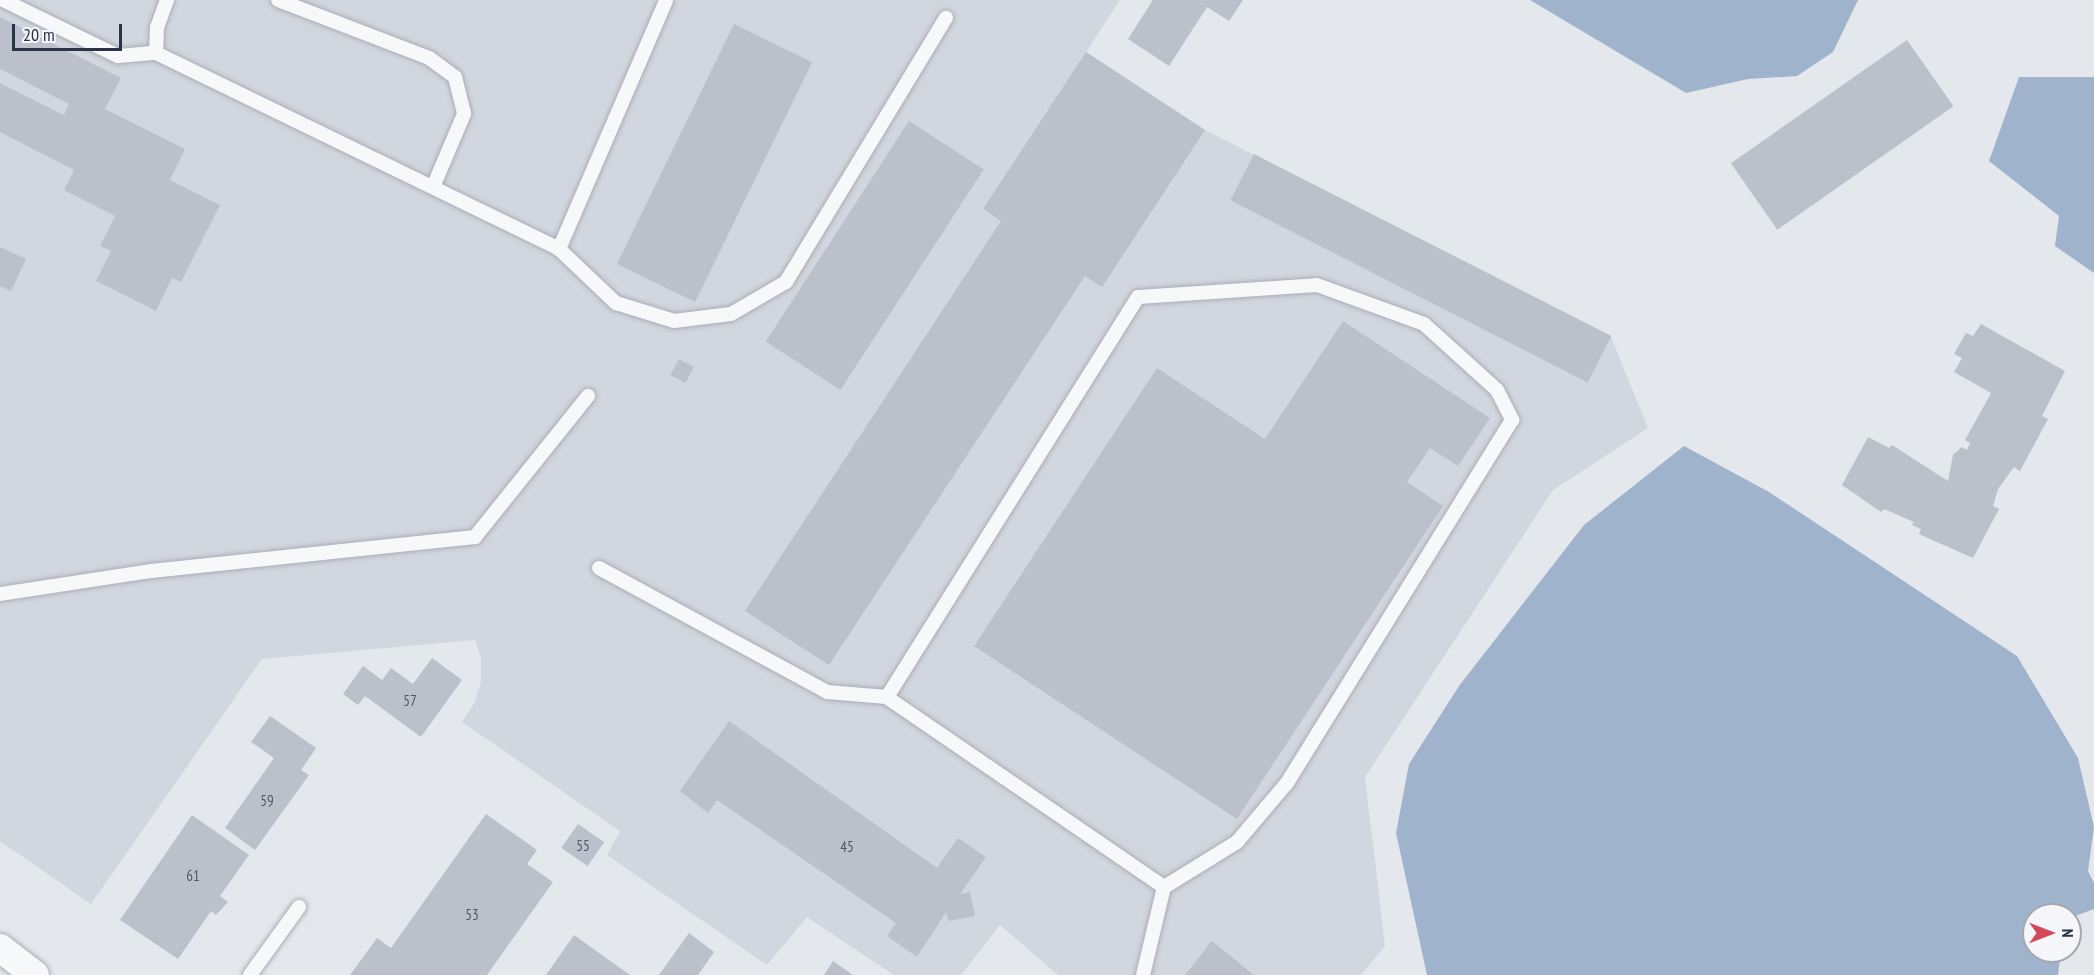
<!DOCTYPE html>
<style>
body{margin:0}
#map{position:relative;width:2094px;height:975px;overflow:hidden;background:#e4e7ec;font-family:"PT Sans Narrow",sans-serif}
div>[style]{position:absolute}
.built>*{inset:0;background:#d2d6de}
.water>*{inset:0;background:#9fb4cc}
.building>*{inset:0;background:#bbc0ca;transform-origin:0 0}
.roads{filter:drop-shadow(0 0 2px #a9aeb7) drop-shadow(0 0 2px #a9aeb7)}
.lane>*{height:14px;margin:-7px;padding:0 7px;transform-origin:7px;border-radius:7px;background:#f7f8fa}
.street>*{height:28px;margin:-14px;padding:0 14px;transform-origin:14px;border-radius:14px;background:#f7f8fa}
span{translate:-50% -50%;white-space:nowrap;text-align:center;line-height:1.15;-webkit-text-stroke:5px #f4f6f9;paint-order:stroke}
.number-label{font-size:15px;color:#4f5766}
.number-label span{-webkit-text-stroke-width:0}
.north{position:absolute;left:2022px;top:903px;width:60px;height:60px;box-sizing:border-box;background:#f4f6f9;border:2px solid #a4a8b1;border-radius:50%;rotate:90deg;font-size:16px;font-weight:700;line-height:24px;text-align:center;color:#2b3445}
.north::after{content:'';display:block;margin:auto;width:21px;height:27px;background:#d1495b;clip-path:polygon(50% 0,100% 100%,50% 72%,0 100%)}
.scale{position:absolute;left:12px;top:24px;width:110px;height:27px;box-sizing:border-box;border:3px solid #2b3445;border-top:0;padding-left:8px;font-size:18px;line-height:21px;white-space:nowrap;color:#2b3445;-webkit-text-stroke:4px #f4f6f9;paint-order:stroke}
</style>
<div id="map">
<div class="built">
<div style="clip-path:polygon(0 0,1120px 0,1086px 52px,1205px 130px,1611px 337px,1648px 428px,1553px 490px,1365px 777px,1385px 946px,1361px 975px,1058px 975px,1000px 925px,961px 975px,894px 975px,807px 917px,767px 965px,607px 855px,620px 831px,462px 722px,475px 702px,481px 681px,481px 658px,475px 640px,262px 659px,91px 904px,0 841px)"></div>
</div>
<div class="water">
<div style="clip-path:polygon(1530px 0,1858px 0,1833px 52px,1797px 76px,1748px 79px,1686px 93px)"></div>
<div style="clip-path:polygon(2019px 77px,2094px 77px,2094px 273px,2055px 246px,2059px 216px,1989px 161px)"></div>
<div style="clip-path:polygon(1684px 446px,1769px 492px,2017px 656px,2078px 758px,2094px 827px,2088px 871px,2094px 883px,2094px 909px,2070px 918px,2070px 915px,2034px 915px,2034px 951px,2061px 951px,2058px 975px,1427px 975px,1396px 833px,1409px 764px,1459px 686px,1584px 525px)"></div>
</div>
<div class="building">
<div style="clip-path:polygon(1153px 0,1243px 0,1229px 21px,1207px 7px,1169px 66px,1128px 39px)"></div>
<div style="clip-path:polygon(0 17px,121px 78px,105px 109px,185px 149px,170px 180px,220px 205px,181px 282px,172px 278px,156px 311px,96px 281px,111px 251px,100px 246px,115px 216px,64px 190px,74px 170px,0 132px,0 83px,64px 115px,69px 104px,0 69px)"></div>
<div style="left:734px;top:24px;width:87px;height:267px;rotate:26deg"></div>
<div style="left:1907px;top:40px;width:81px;height:215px;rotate:55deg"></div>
<div style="clip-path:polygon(1086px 52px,1205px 130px,1102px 287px,1085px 276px,829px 665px,745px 611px,1001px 221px,983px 209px)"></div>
<div style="left:909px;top:121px;width:89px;height:263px;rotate:33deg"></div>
<div style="left:1254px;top:154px;width:401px;height:52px;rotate:27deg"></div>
<div style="clip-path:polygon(0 247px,26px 259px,11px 291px,0 286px)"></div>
<div style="clip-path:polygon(1343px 321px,1490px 418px,1458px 466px,1430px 448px,1407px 482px,1443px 506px,1237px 819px,974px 646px,1157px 368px,1265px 439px)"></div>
<div style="clip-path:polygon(1981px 324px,2065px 371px,2042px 416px,2048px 419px,2020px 471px,2014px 467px,1998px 489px,1993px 506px,1999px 509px,1973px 558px,1919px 534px,1921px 529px,1912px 525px,1914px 522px,1884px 509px,1881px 512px,1842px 485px,1868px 437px,1889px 448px,1892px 445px,1948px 481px,1953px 455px,1962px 447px,1967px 450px,1970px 443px,1965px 440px,1991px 393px,1954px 372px,1962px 358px,1954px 354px,1966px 333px,1973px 336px)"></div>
<div style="left:679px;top:359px;width:17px;height:18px;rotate:28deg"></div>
<div style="clip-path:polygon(432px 658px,462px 680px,421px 737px,365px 696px,358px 705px,343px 694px,363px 666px,382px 680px,391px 668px,413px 684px)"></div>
<div style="clip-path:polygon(270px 716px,316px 748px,301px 770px,309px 775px,255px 850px,225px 828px,274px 758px,251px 742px)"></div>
<div style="clip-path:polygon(729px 721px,937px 868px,958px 838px,986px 857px,960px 894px,970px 892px,975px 916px,949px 921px,946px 912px,917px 957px,887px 936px,896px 923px,717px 800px,708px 813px,680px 791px)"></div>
<div style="clip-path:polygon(486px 814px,537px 850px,527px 864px,553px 882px,487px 975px,350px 975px,377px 938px,391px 948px)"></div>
<div style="clip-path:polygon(192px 815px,249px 855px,220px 896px,228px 902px,216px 915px,211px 911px,178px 959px,120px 920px)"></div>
<div style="left:578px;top:824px;width:32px;height:29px;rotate:35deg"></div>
<div style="clip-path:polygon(689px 933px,714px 952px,698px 975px,659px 975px)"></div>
<div style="clip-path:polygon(574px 935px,630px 975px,546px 975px)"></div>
<div style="clip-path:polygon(1212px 941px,1254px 975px,1185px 975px)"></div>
<div style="clip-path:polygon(833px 961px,853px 975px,824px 975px)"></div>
</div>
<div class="roads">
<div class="lane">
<div style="left:3px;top:0;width:128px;rotate:26deg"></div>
<div style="left:118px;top:56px;width:38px;rotate:-5deg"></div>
<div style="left:167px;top:0;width:29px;rotate:110deg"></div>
<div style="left:157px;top:27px;width:26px;rotate:92deg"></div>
<div style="left:156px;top:53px;width:448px;rotate:25.9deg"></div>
<div style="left:559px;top:249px;width:79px;rotate:43.5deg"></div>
<div style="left:616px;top:303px;width:61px;rotate:17.2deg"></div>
<div style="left:674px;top:321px;width:57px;rotate:-7deg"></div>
<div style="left:731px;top:314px;width:64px;rotate:-30.2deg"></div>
<div style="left:786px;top:282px;width:309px;rotate:-58.8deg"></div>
<div style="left:278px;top:0;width:162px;rotate:21deg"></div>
<div style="left:429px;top:58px;width:32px;rotate:36deg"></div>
<div style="left:455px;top:77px;width:38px;rotate:76deg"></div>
<div style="left:464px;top:114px;width:79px;rotate:113deg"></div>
<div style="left:559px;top:249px;width:271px;rotate:-66.7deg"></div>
<div style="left:599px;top:568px;width:260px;rotate:28.5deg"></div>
<div style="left:827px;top:692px;width:60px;rotate:4.8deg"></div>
<div style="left:0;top:594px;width:153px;rotate:-8.7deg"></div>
<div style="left:151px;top:571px;width:326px;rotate:-6deg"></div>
<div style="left:475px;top:537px;width:181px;rotate:-51.3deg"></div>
<div style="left:250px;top:975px;width:84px;rotate:-54.2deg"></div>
<div style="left:1143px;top:975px;width:90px;rotate:-76.6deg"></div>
<div style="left:1164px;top:887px;width:336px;rotate:-145.6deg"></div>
<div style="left:887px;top:697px;width:472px;rotate:-57.9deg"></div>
<div style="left:1138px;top:297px;width:179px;rotate:-3.8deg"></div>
<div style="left:1317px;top:285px;width:114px;rotate:20deg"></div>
<div style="left:1424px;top:324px;width:98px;rotate:42.1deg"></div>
<div style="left:1497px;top:390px;width:34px;rotate:63deg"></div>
<div style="left:1512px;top:420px;width:428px;rotate:121.8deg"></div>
<div style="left:1286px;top:784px;width:76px;rotate:130.2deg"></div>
<div style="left:1237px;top:842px;width:86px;rotate:148.3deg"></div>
</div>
<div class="street">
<div style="left:0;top:948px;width:44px;rotate:37.6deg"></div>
</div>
</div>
<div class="number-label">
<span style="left:410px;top:701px">57</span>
<span style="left:267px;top:801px">59</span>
<span style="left:583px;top:846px">55</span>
<span style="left:847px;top:847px">45</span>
<span style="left:193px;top:876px">61</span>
<span style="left:472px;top:915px">53</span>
</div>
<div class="north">N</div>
<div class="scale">20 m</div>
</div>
